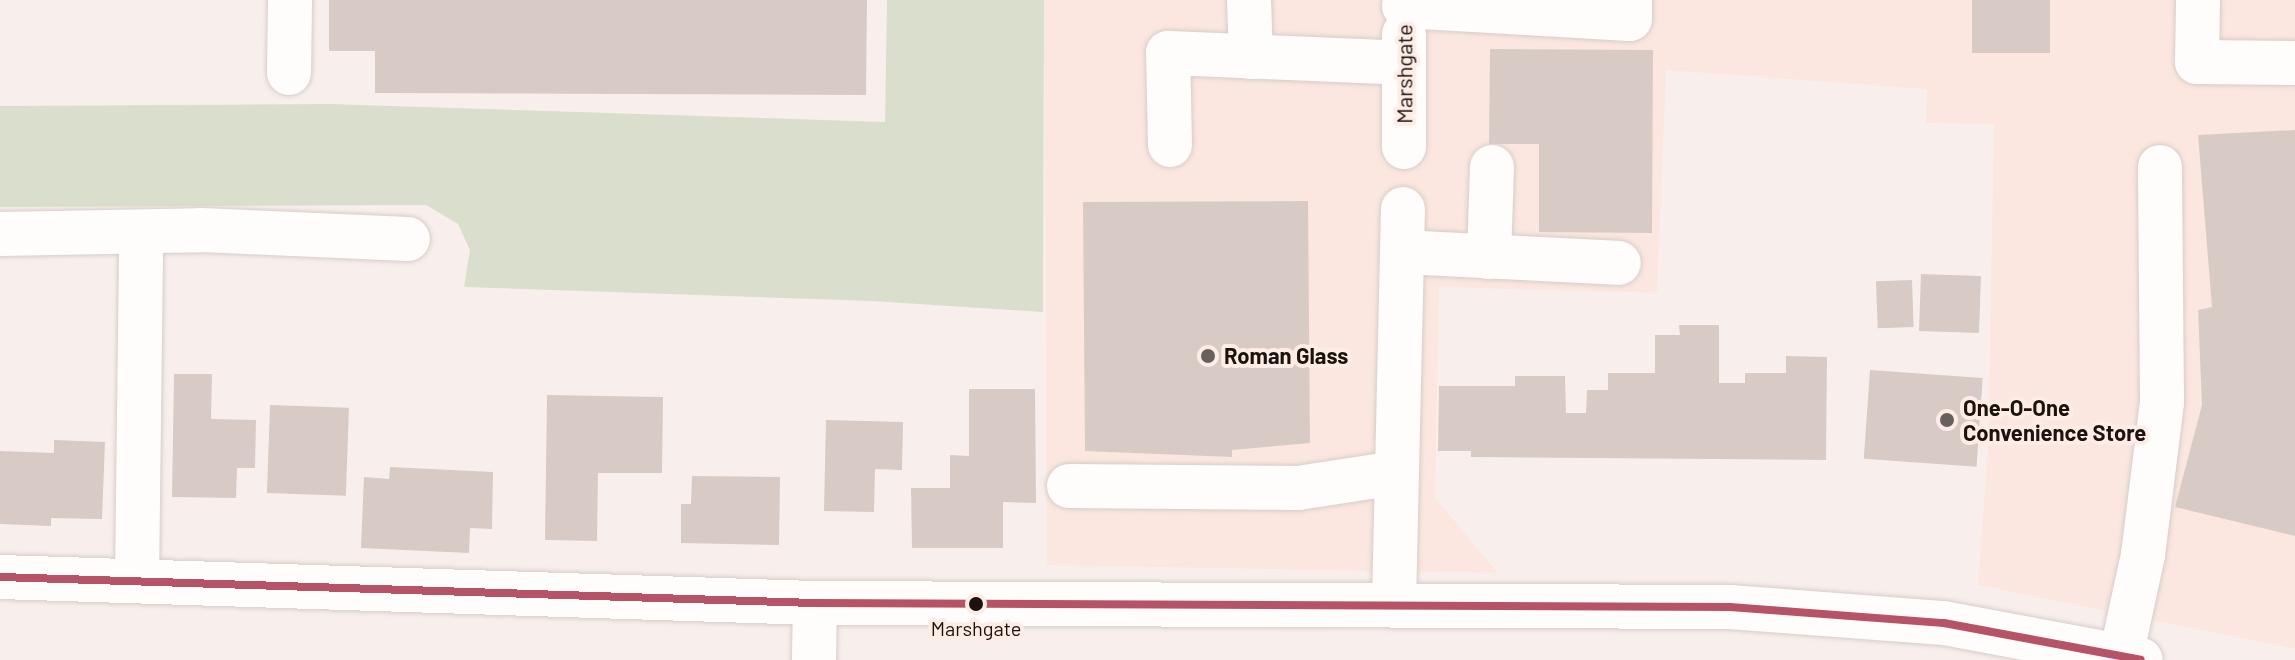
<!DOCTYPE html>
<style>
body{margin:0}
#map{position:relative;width:2295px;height:660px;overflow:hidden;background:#f8efec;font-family:Barlow,sans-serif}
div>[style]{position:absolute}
.built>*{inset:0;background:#fbe7df}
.green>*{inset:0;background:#d9dfcc}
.building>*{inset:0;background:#d8cbc6;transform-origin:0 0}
.roads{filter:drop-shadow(0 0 2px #d6cdc9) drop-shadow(0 0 2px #d6cdc9)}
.minor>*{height:44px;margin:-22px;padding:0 22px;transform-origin:22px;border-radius:22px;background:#fefdfc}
.bus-1>*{height:8px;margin:-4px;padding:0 4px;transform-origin:4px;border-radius:4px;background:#b75366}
.dots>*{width:22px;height:22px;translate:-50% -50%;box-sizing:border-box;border:4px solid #feece6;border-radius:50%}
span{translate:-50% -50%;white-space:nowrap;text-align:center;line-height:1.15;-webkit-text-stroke:8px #feece6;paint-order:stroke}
.bus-label{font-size:20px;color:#1c130f}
.street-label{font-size:22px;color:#1c130f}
.poi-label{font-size:22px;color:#1c130f;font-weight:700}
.left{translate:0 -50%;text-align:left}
</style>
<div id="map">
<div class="built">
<div style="clip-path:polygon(1044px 0,2295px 0,2295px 649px,1978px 585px,1988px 449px,1994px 124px,1926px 123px,1927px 89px,1666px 70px,1657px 293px,1439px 287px,1435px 498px,1498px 573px,1047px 565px)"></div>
</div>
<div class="green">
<div style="clip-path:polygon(887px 0,1044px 0,1043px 312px,872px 301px,464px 287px,470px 250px,458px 224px,426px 205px,0 207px,0 106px,329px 104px,885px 122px)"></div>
</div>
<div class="building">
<div style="clip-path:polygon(329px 0,867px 0,866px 95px,375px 93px,375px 51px,329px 51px)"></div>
<div style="left:1972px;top:0;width:78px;height:53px"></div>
<div style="clip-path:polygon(1490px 49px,1653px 50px,1652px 233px,1539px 232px,1539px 144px,1489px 144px)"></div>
<div style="clip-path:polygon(2295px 130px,2295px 536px,2175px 507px,2202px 405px,2198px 310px,2212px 307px,2198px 135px)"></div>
<div style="clip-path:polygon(1308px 201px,1310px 443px,1232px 450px,1232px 457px,1085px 451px,1083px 202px)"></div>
<div style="left:1921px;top:274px;width:60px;height:57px;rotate:2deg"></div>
<div style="left:1912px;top:280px;width:47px;height:36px;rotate:88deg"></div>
<div style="clip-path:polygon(1679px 325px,1719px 325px,1719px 383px,1745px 383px,1745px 373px,1786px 373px,1786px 356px,1827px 357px,1826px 460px,1471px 457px,1471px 451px,1438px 451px,1439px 386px,1515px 386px,1515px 376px,1565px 376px,1566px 413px,1586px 413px,1587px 390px,1608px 390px,1608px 373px,1655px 373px,1655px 335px,1680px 335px)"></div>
<div style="left:1870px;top:370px;width:113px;height:89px;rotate:4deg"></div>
<div style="clip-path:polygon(174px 374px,212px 374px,211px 419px,256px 420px,255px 468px,237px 468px,236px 498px,172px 497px)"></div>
<div style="clip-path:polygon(969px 389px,1035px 389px,1036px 503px,1003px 502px,1003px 548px,912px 548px,911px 488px,950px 488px,950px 455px,969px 456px)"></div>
<div style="clip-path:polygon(547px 395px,663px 397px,662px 473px,598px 473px,597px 541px,545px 540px)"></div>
<div style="left:270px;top:405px;width:79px;height:88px;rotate:2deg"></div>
<div style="clip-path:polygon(826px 420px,903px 422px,902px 470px,875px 469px,874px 512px,824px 511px)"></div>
<div style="clip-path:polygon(54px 440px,105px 442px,102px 519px,51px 518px,51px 526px,0 524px,0 451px,54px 453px)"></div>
<div style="clip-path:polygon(390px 467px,493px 472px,492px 529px,470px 528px,469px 553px,361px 548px,364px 477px,389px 479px)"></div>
<div style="clip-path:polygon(692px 476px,780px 477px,779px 545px,681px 543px,681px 504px,691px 504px)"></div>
</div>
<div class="roads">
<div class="minor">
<div style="left:1249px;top:0;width:57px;rotate:88deg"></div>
<div style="left:2198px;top:0;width:62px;rotate:90.9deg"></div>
<div style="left:2197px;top:62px;width:98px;rotate:0.6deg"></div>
<div style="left:1404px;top:6px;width:226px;rotate:3.3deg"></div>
<div style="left:1630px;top:19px;width:19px;rotate:-90deg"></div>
<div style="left:289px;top:73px;width:73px;rotate:-89.2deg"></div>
<div style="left:1170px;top:145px;width:92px;rotate:-91.2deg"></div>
<div style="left:1168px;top:53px;width:236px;rotate:2.4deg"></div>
<div style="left:1404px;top:147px;width:113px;rotate:-90deg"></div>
<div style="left:0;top:234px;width:201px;rotate:-1.1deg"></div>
<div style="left:201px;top:230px;width:207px;rotate:2.5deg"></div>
<div style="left:1402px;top:252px;width:217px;rotate:2.9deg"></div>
<div style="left:1489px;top:257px;width:90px;rotate:-88.1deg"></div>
<div style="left:1069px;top:486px;width:229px;rotate:0.5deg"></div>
<div style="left:1298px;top:488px;width:99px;rotate:-8.7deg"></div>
<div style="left:0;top:577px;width:815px;rotate:1.83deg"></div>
<div style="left:815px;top:603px;width:915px;rotate:0.25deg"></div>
<div style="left:1730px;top:607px;width:215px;rotate:4.3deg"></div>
<div style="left:1944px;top:623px;width:200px;rotate:10.6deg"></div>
<div style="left:137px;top:581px;width:349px;rotate:-89.3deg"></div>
<div style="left:1394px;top:604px;width:395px;rotate:-88.7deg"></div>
<div style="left:2121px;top:656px;width:103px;rotate:-77.7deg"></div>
<div style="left:2143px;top:555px;width:154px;rotate:-82.9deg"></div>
<div style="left:2162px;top:402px;width:235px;rotate:-90.5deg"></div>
<div style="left:814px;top:660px;width:57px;rotate:-89deg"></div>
</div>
</div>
<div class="bus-1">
<div style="left:0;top:577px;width:815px;rotate:1.83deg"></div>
<div style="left:815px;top:603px;width:915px;rotate:0.25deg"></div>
<div style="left:1730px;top:607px;width:215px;rotate:4.3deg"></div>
<div style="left:1944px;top:623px;width:200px;rotate:10.6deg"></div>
</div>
<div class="dots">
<div style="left:1208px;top:356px;background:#69605c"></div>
<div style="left:1947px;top:420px;background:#69605c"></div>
<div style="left:976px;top:604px;background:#1c130f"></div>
</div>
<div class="bus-label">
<span style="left:976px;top:628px">Marshgate</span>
</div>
<div class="street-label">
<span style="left:1404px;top:74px;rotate:-90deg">Marshgate</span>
</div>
<div class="poi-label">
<span class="left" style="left:1224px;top:356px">Roman Glass</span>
<span class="left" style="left:1963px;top:420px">One-O-One<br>Convenience Store</span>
</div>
</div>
